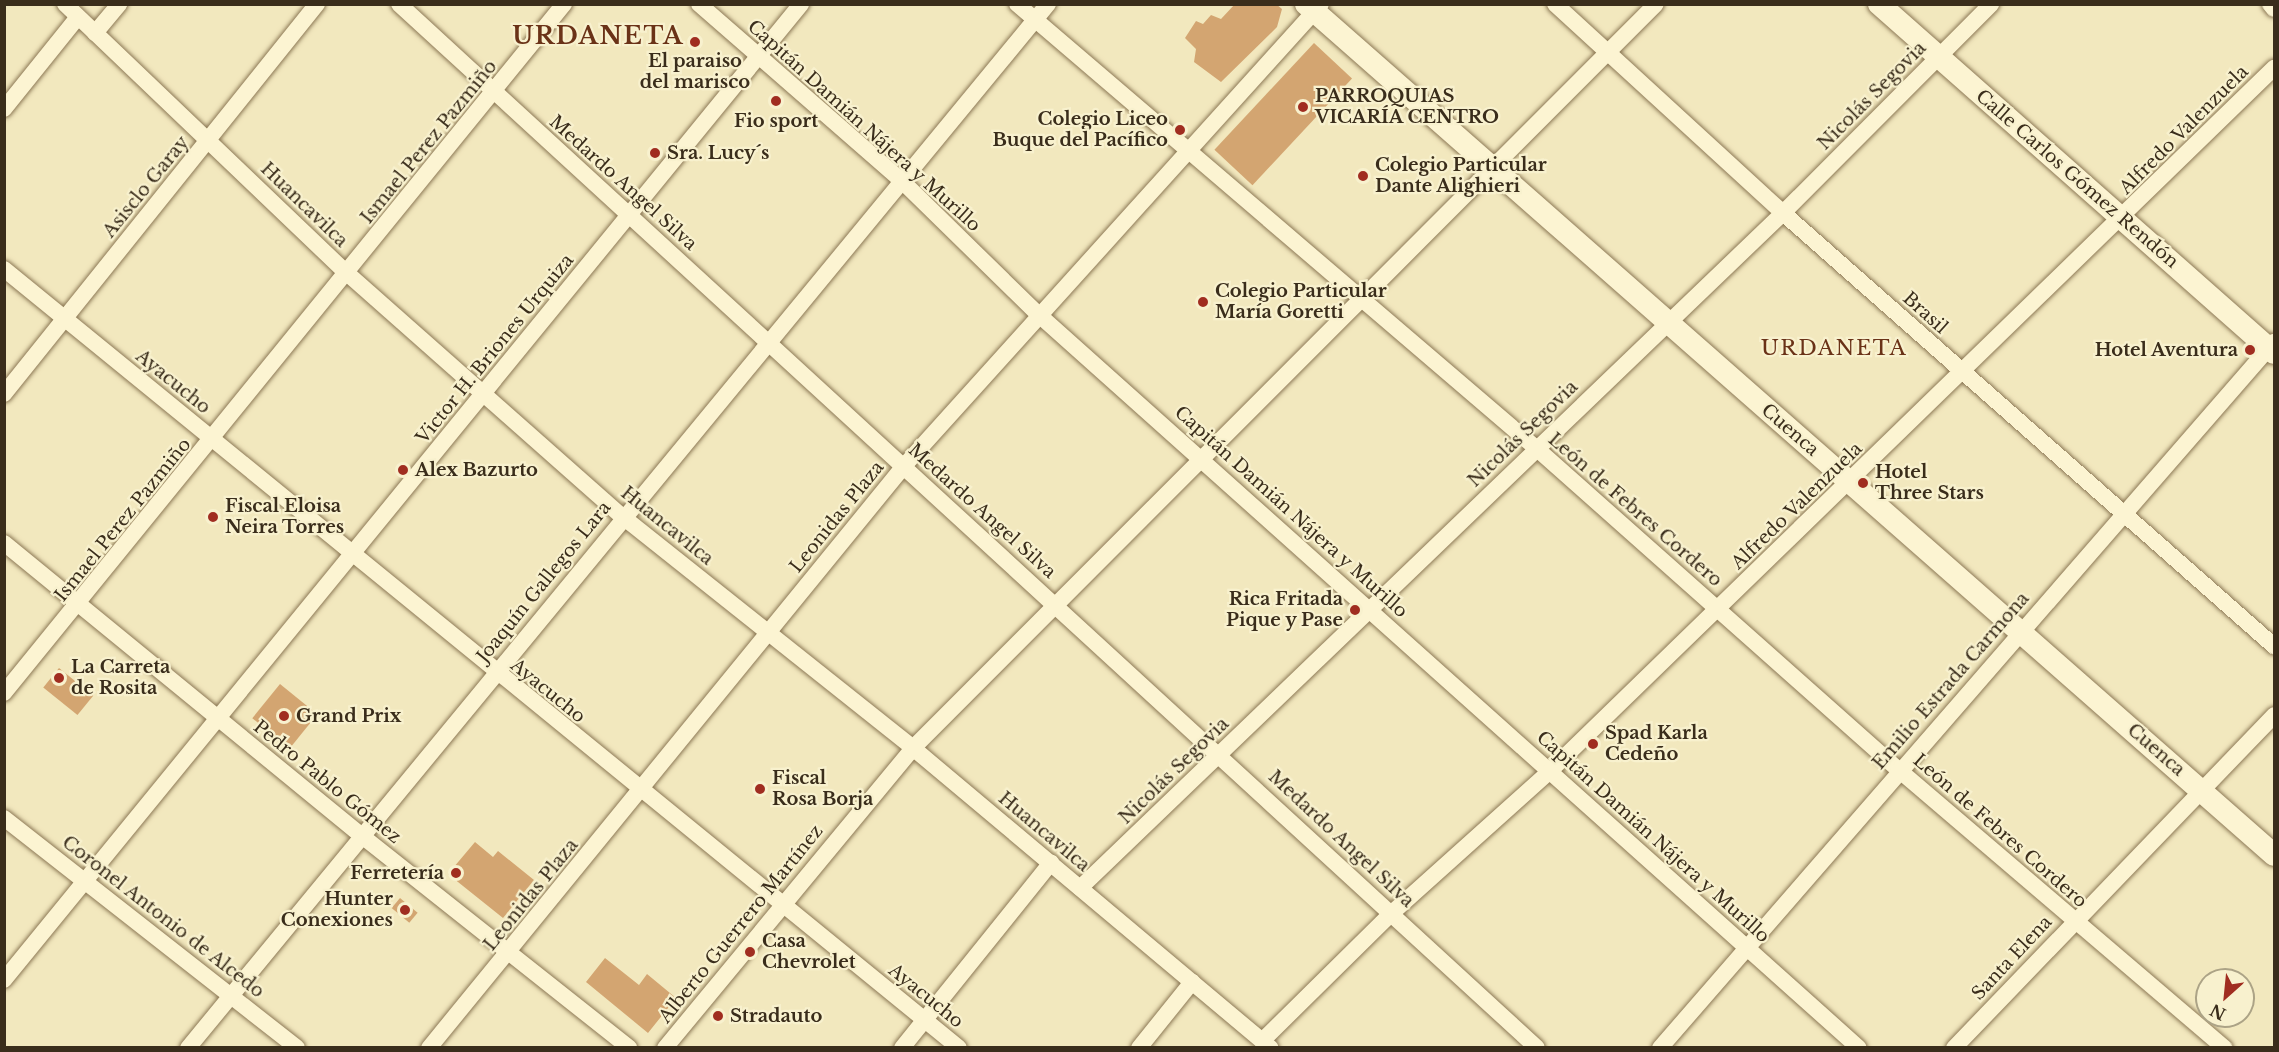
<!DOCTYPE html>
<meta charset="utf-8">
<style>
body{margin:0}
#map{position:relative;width:2279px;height:1052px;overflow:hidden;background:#f2e8be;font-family:"Libre Baskerville",serif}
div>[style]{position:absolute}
.building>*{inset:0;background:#d3a571;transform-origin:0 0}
.roads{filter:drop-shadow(0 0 2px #8c7855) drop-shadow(0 0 2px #8c7855)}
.street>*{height:16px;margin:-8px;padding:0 8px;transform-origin:8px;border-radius:8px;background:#fcf4d2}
.secondary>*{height:22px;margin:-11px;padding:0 11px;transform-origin:11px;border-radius:11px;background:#fcf4d2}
.dots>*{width:16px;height:16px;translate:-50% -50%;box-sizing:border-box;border:3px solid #f8f1ce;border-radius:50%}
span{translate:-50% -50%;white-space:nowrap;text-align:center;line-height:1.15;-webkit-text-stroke:4.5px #f8f1ce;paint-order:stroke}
.poi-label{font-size:18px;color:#3a2d1b;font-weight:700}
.left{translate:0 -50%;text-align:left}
.right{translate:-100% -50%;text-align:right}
.street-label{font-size:18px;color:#3a2d1b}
.quarter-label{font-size:21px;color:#6a3217;letter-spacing:1.5px}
.district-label{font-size:24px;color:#6a3217;font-weight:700;letter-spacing:1.5px}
.frame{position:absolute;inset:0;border:6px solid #3a2d1b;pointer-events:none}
.north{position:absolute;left:2195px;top:968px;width:60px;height:60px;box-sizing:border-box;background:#f8f1ce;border:2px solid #aca386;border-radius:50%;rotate:207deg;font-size:16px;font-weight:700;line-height:24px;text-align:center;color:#3a2d1b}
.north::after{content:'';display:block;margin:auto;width:21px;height:27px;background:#a02d20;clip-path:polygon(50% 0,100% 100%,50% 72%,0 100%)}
</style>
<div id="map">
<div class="building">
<div style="clip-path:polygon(1235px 4px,1276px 4px,1282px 9px,1277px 27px,1221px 82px,1194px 62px,1196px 49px,1185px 38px,1196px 21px,1203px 24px,1211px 15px,1221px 19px)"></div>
<div style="left:1314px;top:43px;width:52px;height:146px;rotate:43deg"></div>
<div style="left:59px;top:668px;width:44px;height:25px;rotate:39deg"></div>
<div style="left:280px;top:684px;width:48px;height:44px;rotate:39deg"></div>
<div style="clip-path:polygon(475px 842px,493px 857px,498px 851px,534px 880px,503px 918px,448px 874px)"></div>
<div style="left:400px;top:898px;width:23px;height:13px;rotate:40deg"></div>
<div style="clip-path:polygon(605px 958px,639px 985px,647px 974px,676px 998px,648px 1033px,586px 982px)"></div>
</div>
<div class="roads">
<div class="street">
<div style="left:65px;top:4px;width:391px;rotate:43.7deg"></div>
<div style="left:348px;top:274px;width:367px;rotate:41.5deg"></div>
<div style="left:623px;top:517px;width:371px;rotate:38.5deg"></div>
<div style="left:913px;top:748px;width:467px;rotate:40deg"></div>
<div style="left:399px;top:4px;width:1544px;rotate:42.53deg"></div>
<div style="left:699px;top:4px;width:272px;rotate:41.1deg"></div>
<div style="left:904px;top:183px;width:187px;rotate:44.4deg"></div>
<div style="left:1038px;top:314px;width:1101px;rotate:41.8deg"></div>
<div style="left:1017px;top:4px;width:683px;rotate:40.55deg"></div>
<div style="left:1536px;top:448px;width:485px;rotate:41.6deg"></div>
<div style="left:1899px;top:770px;width:428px;rotate:40.5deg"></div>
<div style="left:1555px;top:4px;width:309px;rotate:42.5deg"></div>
<div style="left:1783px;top:213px;width:655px;rotate:41.41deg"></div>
<div style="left:2270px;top:4px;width:6px;rotate:51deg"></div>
<div style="left:95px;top:33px;width:38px;rotate:-50deg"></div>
<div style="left:4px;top:109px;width:118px;rotate:-51.2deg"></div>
<div style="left:4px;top:269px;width:1232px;rotate:39.2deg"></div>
<div style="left:4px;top:394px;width:500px;rotate:-51.25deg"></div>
<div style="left:4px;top:543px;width:463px;rotate:39.3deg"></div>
<div style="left:362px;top:836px;width:341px;rotate:38.4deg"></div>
<div style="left:4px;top:693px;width:888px;rotate:-50.9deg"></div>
<div style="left:4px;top:818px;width:372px;rotate:38.1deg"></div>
<div style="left:1080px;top:888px;width:975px;rotate:-43.84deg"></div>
<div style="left:1783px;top:213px;width:295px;rotate:-45.1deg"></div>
<div style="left:4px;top:980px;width:1260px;rotate:-50.76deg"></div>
<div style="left:1262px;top:1041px;width:184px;rotate:-44.6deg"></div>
<div style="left:1393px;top:912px;width:212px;rotate:-41.9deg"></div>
<div style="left:1551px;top:770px;width:1008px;rotate:-44.16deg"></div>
<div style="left:188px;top:1048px;width:1353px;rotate:-50.52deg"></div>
<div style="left:429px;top:1048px;width:751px;rotate:-50.78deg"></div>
<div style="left:904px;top:466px;width:622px;rotate:-47.93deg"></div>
<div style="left:665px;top:1048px;width:389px;rotate:-50.4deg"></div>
<div style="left:913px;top:748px;width:1051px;rotate:-45.04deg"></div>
<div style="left:902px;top:1048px;width:238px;rotate:-51.2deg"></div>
<div style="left:1139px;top:1048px;width:85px;rotate:-51.2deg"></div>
<div style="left:1660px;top:1048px;width:936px;rotate:-48.99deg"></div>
<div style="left:1954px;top:1048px;width:462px;rotate:-46.1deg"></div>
</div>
<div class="secondary">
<div style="left:1306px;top:4px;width:1289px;rotate:41.32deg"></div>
<div style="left:1879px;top:4px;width:527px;rotate:41.46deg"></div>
</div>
</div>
<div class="dots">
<div style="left:695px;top:42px;background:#a02d20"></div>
<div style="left:776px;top:101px;background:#a02d20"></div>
<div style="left:1303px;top:107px;background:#a02d20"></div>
<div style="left:1180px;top:130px;background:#a02d20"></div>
<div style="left:655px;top:153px;background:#a02d20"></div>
<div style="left:1363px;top:176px;background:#a02d20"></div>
<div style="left:1203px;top:302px;background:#a02d20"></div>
<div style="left:2250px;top:350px;background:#a02d20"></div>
<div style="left:403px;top:470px;background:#a02d20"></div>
<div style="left:1863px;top:483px;background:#a02d20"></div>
<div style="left:213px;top:517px;background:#a02d20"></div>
<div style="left:1355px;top:610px;background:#a02d20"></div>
<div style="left:59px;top:678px;background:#a02d20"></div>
<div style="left:284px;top:716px;background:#a02d20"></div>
<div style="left:1593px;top:744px;background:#a02d20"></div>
<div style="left:760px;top:789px;background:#a02d20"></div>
<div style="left:456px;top:873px;background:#a02d20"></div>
<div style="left:405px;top:910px;background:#a02d20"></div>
<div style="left:750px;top:952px;background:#a02d20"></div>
<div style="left:718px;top:1016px;background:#a02d20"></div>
</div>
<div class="poi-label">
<span style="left:695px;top:72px">El paraiso<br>del marisco</span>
<span class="left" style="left:1315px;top:107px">PARROQUIAS<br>VICARÍA CENTRO</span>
<span class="right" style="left:1168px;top:130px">Colegio Liceo<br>Buque del Pacífico</span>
<span style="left:776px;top:121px">Fio sport</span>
<span class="left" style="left:667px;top:153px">Sra. Lucy´s</span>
<span class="left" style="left:1375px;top:176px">Colegio Particular<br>Dante Alighieri</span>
<span class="left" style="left:1215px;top:302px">Colegio Particular<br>María Goretti</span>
<span class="right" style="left:2238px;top:350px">Hotel Aventura</span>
<span class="left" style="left:415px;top:470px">Alex Bazurto</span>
<span class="left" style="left:1875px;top:483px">Hotel<br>Three Stars</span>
<span class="left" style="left:225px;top:517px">Fiscal Eloisa<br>Neira Torres</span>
<span class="right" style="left:1343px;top:610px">Rica Fritada<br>Pique y Pase</span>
<span class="left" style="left:71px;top:678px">La Carreta<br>de Rosita</span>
<span class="left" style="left:296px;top:716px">Grand Prix</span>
<span class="left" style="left:1605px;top:744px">Spad Karla<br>Cedeño</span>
<span class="left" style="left:772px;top:789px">Fiscal<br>Rosa Borja</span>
<span class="right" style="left:444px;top:873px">Ferretería</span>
<span class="right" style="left:393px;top:910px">Hunter<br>Conexiones</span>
<span class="left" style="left:762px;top:952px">Casa<br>Chevrolet</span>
<span class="left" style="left:730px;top:1016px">Stradauto</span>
</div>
<div class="street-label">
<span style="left:1872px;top:96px;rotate:-45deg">Nicolás Segovia</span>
<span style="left:864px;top:126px;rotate:42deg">Capitán Damián Nájera y Murillo</span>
<span style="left:2184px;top:130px;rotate:-45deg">Alfredo Valenzuela</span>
<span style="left:429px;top:142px;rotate:-51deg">Ismael Perez Pazmiño</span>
<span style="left:2077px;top:179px;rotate:41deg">Calle Carlos Gómez Rendón</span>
<span style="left:623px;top:183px;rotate:42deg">Medardo Angel Silva</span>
<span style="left:146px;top:187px;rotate:-51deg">Asisclo Garay</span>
<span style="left:304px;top:205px;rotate:44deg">Huancavilca</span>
<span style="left:1925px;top:313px;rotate:42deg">Brasil</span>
<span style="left:495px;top:349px;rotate:-51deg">Victor H. Briones Urquiza</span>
<span style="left:173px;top:382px;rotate:39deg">Ayacucho</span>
<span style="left:1790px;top:430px;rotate:41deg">Cuenca</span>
<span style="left:1523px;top:434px;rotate:-44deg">Nicolás Segovia</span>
<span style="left:1797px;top:506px;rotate:-44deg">Alfredo Valenzuela</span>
<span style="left:1635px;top:510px;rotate:41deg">León de Febres Cordero</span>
<span style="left:982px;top:511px;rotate:42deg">Medardo Angel Silva</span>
<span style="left:1291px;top:512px;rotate:42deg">Capitán Damián Nájera y Murillo</span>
<span style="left:837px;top:517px;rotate:-51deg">Leonidas Plaza</span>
<span style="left:123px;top:520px;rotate:-51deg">Ismael Perez Pazmiño</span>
<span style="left:667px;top:526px;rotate:39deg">Huancavilca</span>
<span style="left:544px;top:582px;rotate:-51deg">Joaquín Gallegos Lara</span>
<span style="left:1951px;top:681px;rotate:-49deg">Emilio Estrada Carmona</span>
<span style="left:548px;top:691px;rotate:39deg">Ayacucho</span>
<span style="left:2156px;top:750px;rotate:41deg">Cuenca</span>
<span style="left:1174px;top:771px;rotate:-44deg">Nicolás Segovia</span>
<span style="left:327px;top:782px;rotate:39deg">Pedro Pablo Gómez</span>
<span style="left:2000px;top:831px;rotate:41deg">León de Febres Cordero</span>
<span style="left:1044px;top:832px;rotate:40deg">Huancavilca</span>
<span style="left:1653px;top:837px;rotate:42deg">Capitán Damián Nájera y Murillo</span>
<span style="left:1341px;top:839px;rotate:43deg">Medardo Angel Silva</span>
<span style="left:531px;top:895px;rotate:-51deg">Leonidas Plaza</span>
<span style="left:163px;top:917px;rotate:38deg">Coronel Antonio de Alcedo</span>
<span style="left:741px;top:924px;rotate:-51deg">Alberto Guerrero Martínez</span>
<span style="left:2012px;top:958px;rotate:-47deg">Santa Elena</span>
<span style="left:926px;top:996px;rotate:39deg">Ayacucho</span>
</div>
<div class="quarter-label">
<span style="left:1834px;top:348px">URDANETA</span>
</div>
<div class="district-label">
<span style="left:598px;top:36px">URDANETA</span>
</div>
<div class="frame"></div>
<div class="north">N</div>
</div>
